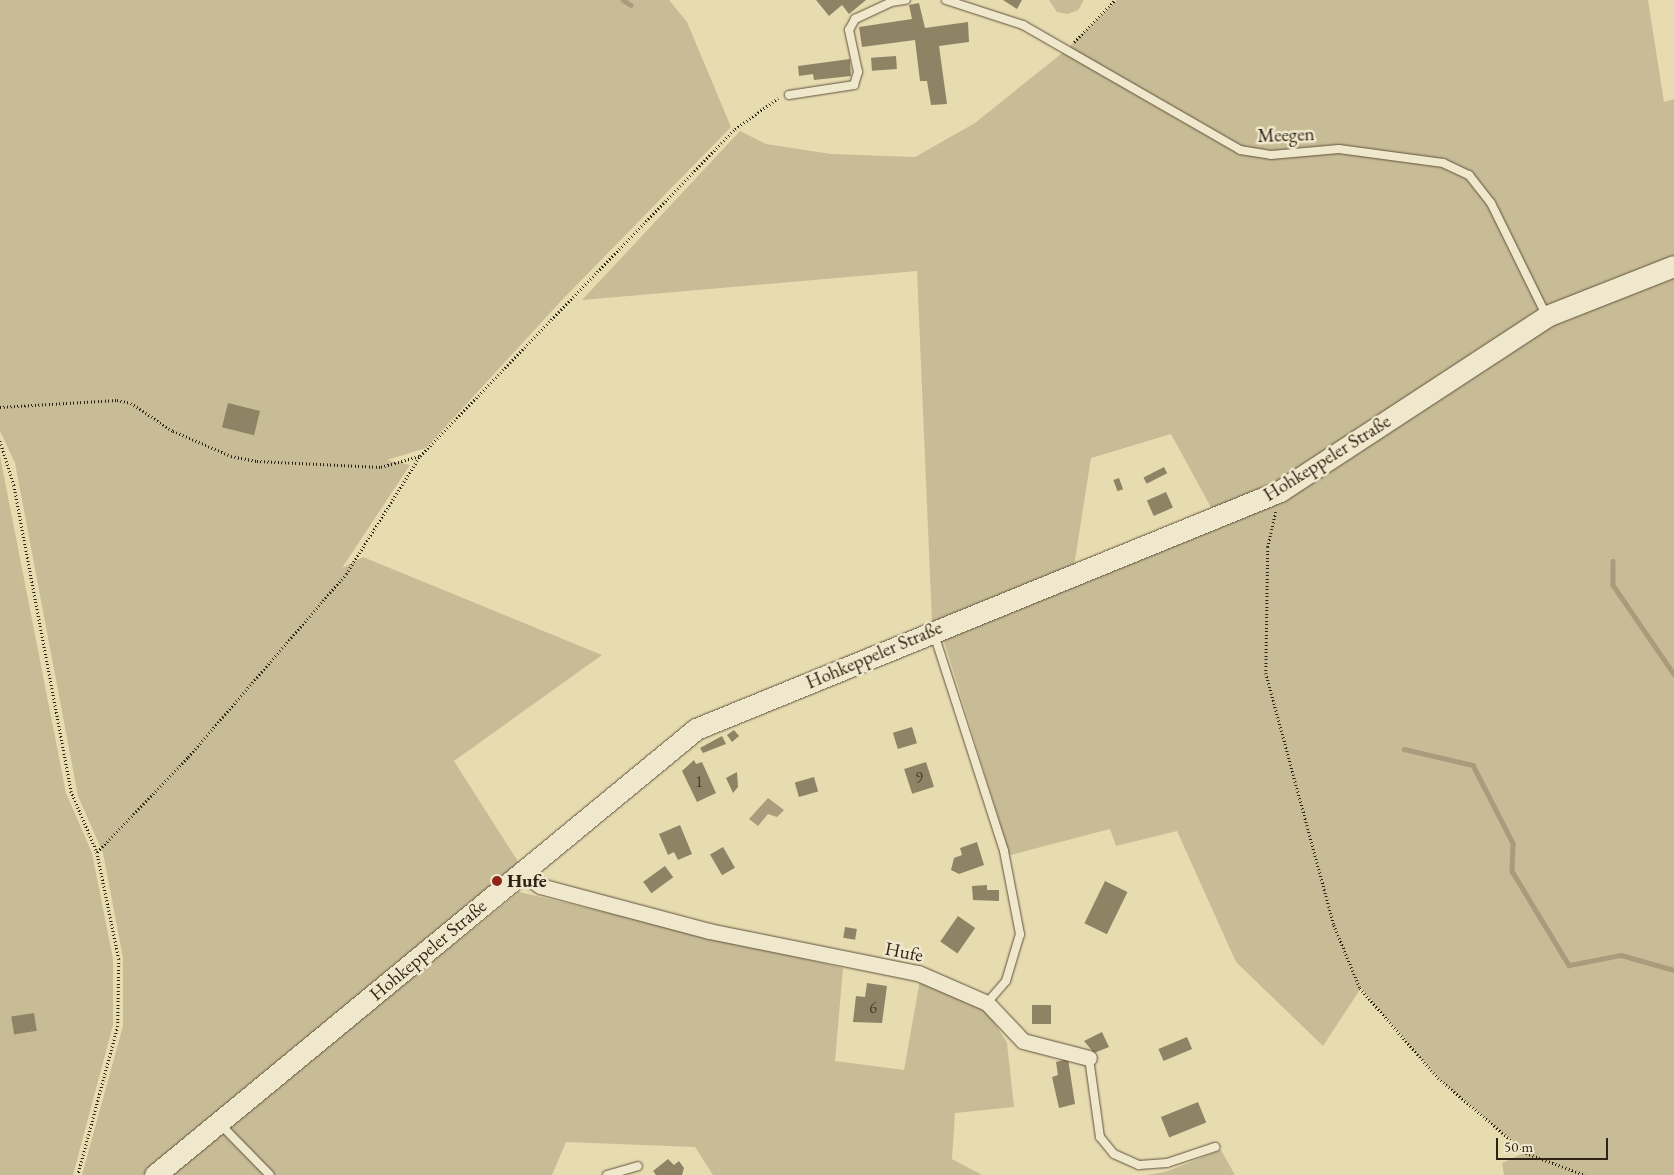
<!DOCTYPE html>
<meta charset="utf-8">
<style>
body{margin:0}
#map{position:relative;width:1674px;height:1175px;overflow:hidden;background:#e7dbb0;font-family:"EB Garamond",serif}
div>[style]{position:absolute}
.green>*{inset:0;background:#c8bc96}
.water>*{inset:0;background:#a99c7c}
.stream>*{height:4.5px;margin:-2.25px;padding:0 2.25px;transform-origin:2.25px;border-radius:2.25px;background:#a99c7c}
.building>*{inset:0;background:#8f8366;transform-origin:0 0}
.path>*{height:2.5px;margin-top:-1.25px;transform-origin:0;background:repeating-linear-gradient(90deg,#302316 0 1px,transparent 0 3.5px)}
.roads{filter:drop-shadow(0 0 1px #5e513c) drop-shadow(0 0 1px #5e513c)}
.lane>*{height:8px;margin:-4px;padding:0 4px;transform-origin:4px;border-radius:4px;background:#efe8cc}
.street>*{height:15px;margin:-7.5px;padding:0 7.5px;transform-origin:7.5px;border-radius:7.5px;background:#efe8cc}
.secondary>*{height:21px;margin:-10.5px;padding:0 10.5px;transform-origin:10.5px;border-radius:10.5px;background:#efe8cc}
.dots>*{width:14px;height:14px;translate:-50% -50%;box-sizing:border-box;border:2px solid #efe8cc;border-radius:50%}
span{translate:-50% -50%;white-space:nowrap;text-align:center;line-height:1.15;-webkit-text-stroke:5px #efe8cc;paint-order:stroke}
.number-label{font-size:16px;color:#483b2a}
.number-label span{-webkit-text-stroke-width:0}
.street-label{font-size:19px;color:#302316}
.poi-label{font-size:19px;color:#302316;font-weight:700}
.left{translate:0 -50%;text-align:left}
.scale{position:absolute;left:1496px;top:1138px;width:112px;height:22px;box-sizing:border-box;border:2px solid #302316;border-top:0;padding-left:6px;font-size:15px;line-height:18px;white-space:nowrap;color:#302316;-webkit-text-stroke:4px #efe8cc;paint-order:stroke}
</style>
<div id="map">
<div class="green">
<div style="clip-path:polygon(0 0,669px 0,687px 22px,731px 127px,561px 301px,426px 448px,387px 460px,410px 465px,342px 568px,363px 557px,602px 655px,454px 761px,519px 863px,143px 1175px,82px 1175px,123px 1026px,123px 958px,103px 853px,78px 796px,15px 463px,0 431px)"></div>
<div style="clip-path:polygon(1049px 0,1084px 0,1078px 10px,1068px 14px,1057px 12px)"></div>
<div style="clip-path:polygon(1117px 0,1648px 0,1664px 102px,1674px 99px,1674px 1175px,1504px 1175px,1502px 1163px,1526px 1152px,1438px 1078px,1361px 988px,1323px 1046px,1236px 962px,1177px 831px,1116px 846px,1110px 829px,1010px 855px,943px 638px,1278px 483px,1213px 511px,1171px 434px,1091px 458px,1074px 566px,932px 622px,917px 271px,582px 300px,740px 131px,766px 144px,831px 154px,915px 157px,975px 123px,1066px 50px)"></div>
<div style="clip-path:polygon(0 456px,66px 793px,92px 853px,113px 959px,113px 1025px,73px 1175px,0 1175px)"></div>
<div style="clip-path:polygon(519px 892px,843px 968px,835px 1061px,904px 1070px,920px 980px,988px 1012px,1007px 1043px,1014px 1107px,955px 1113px,952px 1159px,982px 1175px,713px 1175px,695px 1147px,566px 1142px,552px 1175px,167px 1175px)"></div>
<div style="clip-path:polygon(1221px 1150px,1235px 1175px,1146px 1175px,1165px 1172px)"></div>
</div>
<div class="water">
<div style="clip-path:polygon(768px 798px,784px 810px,777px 817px,768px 814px,758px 826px,749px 819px)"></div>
</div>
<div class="stream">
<div style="left:623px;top:0;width:9px;rotate:32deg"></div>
<div style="left:1613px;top:561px;width:24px;rotate:90deg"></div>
<div style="left:1613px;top:585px;width:108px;rotate:55.6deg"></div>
<div style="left:1404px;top:749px;width:71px;rotate:13.1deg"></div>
<div style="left:1473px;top:765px;width:88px;rotate:62.9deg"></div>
<div style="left:1513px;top:843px;width:28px;rotate:92deg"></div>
<div style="left:1512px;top:871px;width:110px;rotate:58.8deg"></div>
<div style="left:1569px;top:965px;width:53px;rotate:-10.9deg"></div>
<div style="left:1621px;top:955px;width:55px;rotate:15.8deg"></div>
</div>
<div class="building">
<div style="clip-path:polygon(816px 0,866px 0,849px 14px,842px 5px,829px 16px)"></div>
<div style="clip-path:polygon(1003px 0,1022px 0,1017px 9px)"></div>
<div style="clip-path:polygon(919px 3px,925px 28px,968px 22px,969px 42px,939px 46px,947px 104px,931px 105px,927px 81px,920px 81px,915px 40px,862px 47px,859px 27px,912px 19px,909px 5px)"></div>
<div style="left:896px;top:56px;width:13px;height:25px;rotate:86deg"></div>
<div style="clip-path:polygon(850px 59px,851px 76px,814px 80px,813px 74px,799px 76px,798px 66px)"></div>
<div style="left:228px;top:403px;width:33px;height:25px;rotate:14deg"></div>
<div style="left:1164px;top:467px;width:7px;height:23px;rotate:63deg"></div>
<div style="left:1119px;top:478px;width:12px;height:6px;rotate:70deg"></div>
<div style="left:1166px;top:492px;width:17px;height:21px;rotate:66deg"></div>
<div style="left:912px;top:727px;width:17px;height:20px;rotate:73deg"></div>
<div style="clip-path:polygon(734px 730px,739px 736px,732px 742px,727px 735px)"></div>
<div style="clip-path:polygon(722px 736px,726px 744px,703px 753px,700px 748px)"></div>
<div style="clip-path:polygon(694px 760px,696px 764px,702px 762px,716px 793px,697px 802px,682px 771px)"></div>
<div style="left:926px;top:762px;width:26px;height:23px;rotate:72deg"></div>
<div style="clip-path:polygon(737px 772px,738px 787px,733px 793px,726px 778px)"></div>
<div style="left:814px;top:777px;width:15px;height:20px;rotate:74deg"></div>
<div style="clip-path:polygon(680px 825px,692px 854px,678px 860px,674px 852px,668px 855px,659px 834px)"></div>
<div style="clip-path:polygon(977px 842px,984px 865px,959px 874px,951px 870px,954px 858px,962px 855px,960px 848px)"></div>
<div style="left:723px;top:847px;width:24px;height:15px;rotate:60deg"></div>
<div style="left:665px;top:866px;width:14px;height:27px;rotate:54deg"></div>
<div style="left:1105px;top:881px;width:25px;height:47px;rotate:26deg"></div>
<div style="clip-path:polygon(987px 885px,987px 890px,999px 890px,999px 901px,973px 900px,972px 886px)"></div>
<div style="left:958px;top:916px;width:21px;height:31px;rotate:35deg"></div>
<div style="left:845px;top:927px;width:12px;height:11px;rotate:9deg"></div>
<div style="clip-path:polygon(867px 983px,887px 986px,882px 1023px,853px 1022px,856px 996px,865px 997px)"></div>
<div style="left:1032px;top:1005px;width:19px;height:19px"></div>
<div style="left:34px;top:1013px;width:18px;height:23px;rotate:81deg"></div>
<div style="clip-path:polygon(1102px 1032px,1109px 1047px,1094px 1053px,1084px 1041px)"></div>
<div style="left:1187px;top:1037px;width:13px;height:31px;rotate:67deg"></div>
<div style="clip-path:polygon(1068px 1059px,1075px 1104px,1059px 1108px,1052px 1077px,1058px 1075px,1056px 1062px)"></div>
<div style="left:1198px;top:1102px;width:22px;height:40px;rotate:68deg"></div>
<div style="clip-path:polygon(668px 1159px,674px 1165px,679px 1161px,684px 1168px,682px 1175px,656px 1175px,653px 1171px)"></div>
</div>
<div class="path">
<div style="left:1074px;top:42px;width:59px;rotate:-45.7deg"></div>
<div style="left:0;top:407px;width:117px;rotate:-3.4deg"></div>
<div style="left:117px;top:400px;width:14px;rotate:12deg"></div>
<div style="left:131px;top:403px;width:50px;rotate:33.7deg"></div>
<div style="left:173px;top:431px;width:63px;rotate:23.3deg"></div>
<div style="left:231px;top:456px;width:26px;rotate:11deg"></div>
<div style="left:257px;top:461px;width:124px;rotate:2.8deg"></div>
<div style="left:381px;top:467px;width:40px;rotate:-16deg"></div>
<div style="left:0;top:441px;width:46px;rotate:72.3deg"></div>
<div style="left:14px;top:485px;width:311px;rotate:79.4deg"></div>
<div style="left:71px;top:791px;width:66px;rotate:66.9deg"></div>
<div style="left:97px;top:852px;width:109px;rotate:78.4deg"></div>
<div style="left:119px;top:959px;width:67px;rotate:90.9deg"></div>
<div style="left:118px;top:1026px;width:154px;rotate:105deg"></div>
<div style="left:1276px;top:512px;width:36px;rotate:103deg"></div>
<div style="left:1268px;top:547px;width:126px;rotate:90.9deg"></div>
<div style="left:1266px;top:673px;width:261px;rotate:74.9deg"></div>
<div style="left:1334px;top:925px;width:68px;rotate:67.6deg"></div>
<div style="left:1360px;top:988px;width:119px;rotate:49.1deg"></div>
<div style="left:1438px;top:1078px;width:116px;rotate:40.4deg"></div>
<div style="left:1526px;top:1153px;width:63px;rotate:20.4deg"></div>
<div style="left:97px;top:852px;width:132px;rotate:-46.2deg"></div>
<div style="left:188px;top:757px;width:242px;rotate:-49.2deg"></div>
<div style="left:346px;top:574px;width:139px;rotate:-57.9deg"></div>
<div style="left:420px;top:456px;width:454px;rotate:-46.1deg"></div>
<div style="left:735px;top:129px;width:53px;rotate:-35.8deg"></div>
</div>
<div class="roads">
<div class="lane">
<div style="left:946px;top:0;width:81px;rotate:18deg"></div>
<div style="left:1023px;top:25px;width:250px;rotate:29.9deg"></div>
<div style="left:1240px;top:150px;width:31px;rotate:9deg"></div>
<div style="left:1271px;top:155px;width:68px;rotate:-5deg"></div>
<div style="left:1339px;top:149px;width:105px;rotate:7.7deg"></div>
<div style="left:1443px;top:163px;width:29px;rotate:25deg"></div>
<div style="left:1469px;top:175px;width:36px;rotate:52deg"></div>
<div style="left:1491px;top:203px;width:125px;rotate:63.8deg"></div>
<div style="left:789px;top:95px;width:66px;rotate:-8.7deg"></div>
<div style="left:854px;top:85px;width:14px;rotate:-73deg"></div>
<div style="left:858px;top:72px;width:43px;rotate:-102.1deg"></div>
<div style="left:849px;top:30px;width:13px;rotate:-61deg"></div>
<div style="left:855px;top:19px;width:40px;rotate:-25deg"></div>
<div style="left:891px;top:2px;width:15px;rotate:-8deg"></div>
<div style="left:934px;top:634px;width:228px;rotate:72.1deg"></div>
<div style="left:1004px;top:851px;width:85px;rotate:79.1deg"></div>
<div style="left:1020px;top:934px;width:49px;rotate:106.6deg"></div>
<div style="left:1006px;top:981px;width:29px;rotate:131deg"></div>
<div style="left:1089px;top:1058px;width:80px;rotate:82.1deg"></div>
<div style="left:1100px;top:1137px;width:22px;rotate:51deg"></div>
<div style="left:1114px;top:1154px;width:27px;rotate:24deg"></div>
<div style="left:1139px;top:1165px;width:28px;rotate:-4deg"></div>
<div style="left:1167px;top:1163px;width:51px;rotate:-18.4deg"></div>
<div style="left:220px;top:1124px;width:71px;rotate:45.6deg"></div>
<div style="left:607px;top:1175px;width:32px;rotate:-16deg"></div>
</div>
<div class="street">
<div style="left:521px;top:873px;width:23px;rotate:34deg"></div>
<div style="left:540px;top:886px;width:175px;rotate:14.9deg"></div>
<div style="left:709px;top:931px;width:213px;rotate:11.4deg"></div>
<div style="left:918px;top:973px;width:75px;rotate:23.5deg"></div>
<div style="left:987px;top:1003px;width:52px;rotate:46.5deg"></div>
<div style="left:1023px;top:1041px;width:68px;rotate:14.4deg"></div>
</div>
<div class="secondary">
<div style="left:155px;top:1175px;width:701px;rotate:-39.5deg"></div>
<div style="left:696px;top:729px;width:631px;rotate:-22.17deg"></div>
<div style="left:1280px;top:491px;width:319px;rotate:-33.2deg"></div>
<div style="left:1547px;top:316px;width:136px;rotate:-21.5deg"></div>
</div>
</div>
<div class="dots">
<div style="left:497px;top:881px;background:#8f2418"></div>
</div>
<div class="number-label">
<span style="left:919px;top:778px">9</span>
<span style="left:699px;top:782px">1</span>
<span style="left:873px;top:1008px">6</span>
</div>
<div class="street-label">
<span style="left:1286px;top:135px;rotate:-2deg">Meegen</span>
<span style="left:1327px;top:458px;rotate:-32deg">Hohkeppeler Straße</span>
<span style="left:874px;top:655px;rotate:-23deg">Hohkeppeler Straße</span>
<span style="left:428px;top:950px;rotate:-40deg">Hohkeppeler Straße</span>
<span style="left:904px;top:952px;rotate:11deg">Hufe</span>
</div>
<div class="poi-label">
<span class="left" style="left:507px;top:881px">Hufe</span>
</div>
<div class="scale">50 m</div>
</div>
